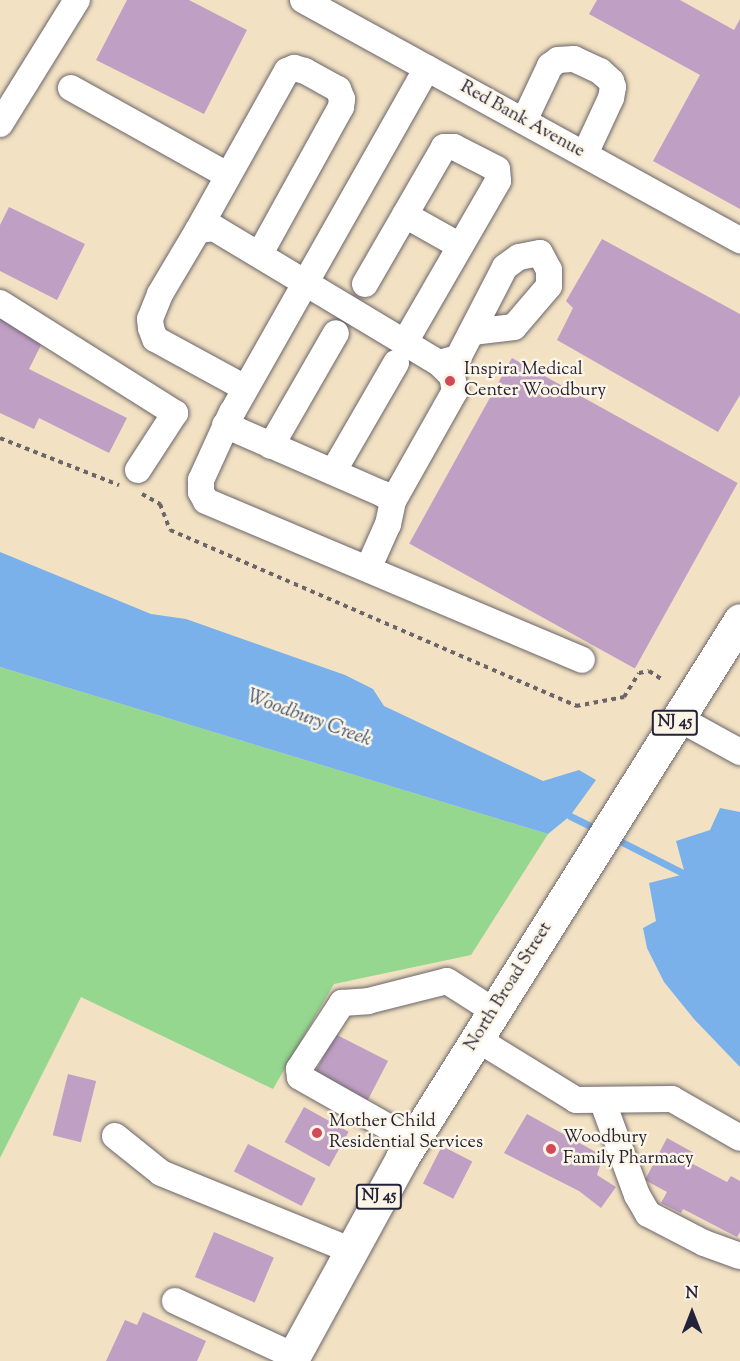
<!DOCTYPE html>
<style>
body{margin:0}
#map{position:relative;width:740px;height:1361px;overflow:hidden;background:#f2e1c2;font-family:"Sorts Mill Goudy",serif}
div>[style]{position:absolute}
.green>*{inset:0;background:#95d78e}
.water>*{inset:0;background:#7bb1ea}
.stream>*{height:7px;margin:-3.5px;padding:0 3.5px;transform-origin:3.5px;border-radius:3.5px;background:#7bb1ea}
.building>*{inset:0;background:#c09fc5;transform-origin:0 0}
.path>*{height:4px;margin-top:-2px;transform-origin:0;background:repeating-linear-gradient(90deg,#6b656a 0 4.5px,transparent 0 9px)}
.roads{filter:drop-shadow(0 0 2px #6b656a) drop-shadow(0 0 2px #6b656a)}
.minor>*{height:26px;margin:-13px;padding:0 13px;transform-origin:13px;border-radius:13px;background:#fff}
.major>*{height:33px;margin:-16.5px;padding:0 16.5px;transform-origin:16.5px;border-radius:16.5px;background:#fff}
.dots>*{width:16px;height:16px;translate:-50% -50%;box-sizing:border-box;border:3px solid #fcf5e5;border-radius:50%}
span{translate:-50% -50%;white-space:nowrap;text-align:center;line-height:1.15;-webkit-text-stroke:5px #fcf5e5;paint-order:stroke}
.shield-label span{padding:2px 4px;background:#fcf5e5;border:2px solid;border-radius:4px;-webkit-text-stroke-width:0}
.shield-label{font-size:16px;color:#22223b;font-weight:700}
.street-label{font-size:18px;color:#22223b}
.poi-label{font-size:18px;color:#22223b}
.left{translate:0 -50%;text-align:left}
.water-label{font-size:20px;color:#415478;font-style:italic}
.north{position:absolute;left:662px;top:1283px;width:60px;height:60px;-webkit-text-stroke:4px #fcf5e5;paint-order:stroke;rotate:0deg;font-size:16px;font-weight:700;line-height:24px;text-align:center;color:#22223b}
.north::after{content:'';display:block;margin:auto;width:21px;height:27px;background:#22223b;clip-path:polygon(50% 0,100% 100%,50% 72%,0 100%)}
</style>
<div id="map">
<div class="green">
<div style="clip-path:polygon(0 667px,548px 834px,471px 955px,334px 984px,273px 1089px,81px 997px,0 1158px)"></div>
</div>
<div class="water">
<div style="clip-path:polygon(0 552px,151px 614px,186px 619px,345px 675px,373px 689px,384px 706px,543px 781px,579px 770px,596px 780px,570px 816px,548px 834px,0 667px)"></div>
<div style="clip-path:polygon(720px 808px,740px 812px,740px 1067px,694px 1019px,664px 982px,647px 948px,643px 928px,656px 921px,649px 883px,685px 874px,676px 841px,710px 830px)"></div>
</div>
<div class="stream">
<div style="left:570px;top:816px;width:32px;rotate:26deg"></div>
<div style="left:614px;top:838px;width:89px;rotate:26.9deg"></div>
</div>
<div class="building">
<div style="clip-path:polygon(127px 0,189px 0,247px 30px,204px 114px,96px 60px)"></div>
<div style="clip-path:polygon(597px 0,680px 0,734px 30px,740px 19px,740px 209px,653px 161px,700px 75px,589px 14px)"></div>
<div style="clip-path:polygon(9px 207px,85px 244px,57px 300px,0 271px,0 225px)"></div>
<div style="clip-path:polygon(602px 239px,740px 314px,740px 395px,718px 432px,557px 340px,573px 308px,566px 301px)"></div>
<div style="clip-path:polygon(0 314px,45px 337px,29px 369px,127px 418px,109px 453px,39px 418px,34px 429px,0 413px)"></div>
<div style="left:512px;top:358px;width:258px;height:212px;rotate:29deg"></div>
<div style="clip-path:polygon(335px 1034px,388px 1061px,359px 1117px,314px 1075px)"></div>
<div style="left:68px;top:1074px;width:29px;height:63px;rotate:14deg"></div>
<div style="left:304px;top:1107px;width:51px;height:40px;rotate:29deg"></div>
<div style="clip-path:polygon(527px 1114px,603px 1156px,597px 1175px,616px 1187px,601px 1208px,579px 1191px,504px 1153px)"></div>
<div style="clip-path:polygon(667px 1138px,696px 1154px,691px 1163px,727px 1182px,731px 1176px,740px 1181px,740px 1232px,737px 1237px,683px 1209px,681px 1213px,661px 1203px,667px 1192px,645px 1180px)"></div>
<div style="left:248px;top:1144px;width:76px;height:31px;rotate:27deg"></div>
<div style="left:442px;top:1146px;width:34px;height:42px;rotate:27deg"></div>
<div style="left:214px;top:1232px;width:65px;height:49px;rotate:23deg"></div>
<div style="clip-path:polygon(143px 1312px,206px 1341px,197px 1361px,106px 1361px,125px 1320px,137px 1325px)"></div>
</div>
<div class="path">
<div style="left:0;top:438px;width:128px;rotate:21.6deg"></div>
<div style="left:142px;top:494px;width:21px;rotate:29deg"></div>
<div style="left:160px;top:504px;width:28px;rotate:69deg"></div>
<div style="left:170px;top:530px;width:443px;rotate:23.4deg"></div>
<div style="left:576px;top:706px;width:49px;rotate:-10.6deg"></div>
<div style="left:624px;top:697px;width:28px;rotate:-58deg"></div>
<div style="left:639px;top:673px;width:10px;rotate:-11deg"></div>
<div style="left:649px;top:671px;width:17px;rotate:33deg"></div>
</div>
<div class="roads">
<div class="minor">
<div style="left:303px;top:0;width:499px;rotate:28.8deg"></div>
<div style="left:427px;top:68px;width:395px;rotate:119.5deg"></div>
<div style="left:232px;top:412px;width:75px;rotate:114.5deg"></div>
<div style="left:201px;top:480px;width:12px;rotate:90deg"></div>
<div style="left:201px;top:492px;width:10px;rotate:61deg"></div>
<div style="left:206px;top:501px;width:408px;rotate:22.9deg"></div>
<div style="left:71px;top:88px;width:179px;rotate:29.1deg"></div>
<div style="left:524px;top:121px;width:61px;rotate:-64.7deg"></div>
<div style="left:550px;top:66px;width:10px;rotate:-37deg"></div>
<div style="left:558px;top:60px;width:16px;rotate:-4deg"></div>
<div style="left:574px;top:59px;width:29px;rotate:25deg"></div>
<div style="left:600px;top:71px;width:15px;rotate:42deg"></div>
<div style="left:611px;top:81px;width:6px;rotate:72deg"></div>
<div style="left:613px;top:87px;width:11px;rotate:100deg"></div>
<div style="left:611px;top:98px;width:62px;rotate:114.9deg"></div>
<div style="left:0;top:124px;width:146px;rotate:-58.2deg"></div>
<div style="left:405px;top:215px;width:63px;rotate:29.4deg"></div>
<div style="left:198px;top:230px;width:182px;rotate:-60.8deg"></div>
<div style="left:287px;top:71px;width:8px;rotate:-23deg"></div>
<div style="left:294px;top:68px;width:11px;rotate:15deg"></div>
<div style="left:305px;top:71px;width:38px;rotate:29deg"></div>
<div style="left:338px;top:89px;width:11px;rotate:68deg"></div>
<div style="left:342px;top:99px;width:8px;rotate:97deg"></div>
<div style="left:341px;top:107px;width:168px;rotate:118.9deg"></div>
<div style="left:365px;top:284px;width:158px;rotate:-60deg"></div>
<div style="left:444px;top:147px;width:10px"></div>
<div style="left:454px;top:147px;width:48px;rotate:27.1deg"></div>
<div style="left:497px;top:169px;width:12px;rotate:85deg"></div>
<div style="left:498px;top:181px;width:186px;rotate:120deg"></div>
<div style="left:0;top:303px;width:207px;rotate:32.2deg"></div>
<div style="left:175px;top:413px;width:68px;rotate:123deg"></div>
<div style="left:245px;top:388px;width:102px;rotate:-151.4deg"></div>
<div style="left:155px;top:339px;width:12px;rotate:-110deg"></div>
<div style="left:151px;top:328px;width:9px;rotate:-96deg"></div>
<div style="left:150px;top:319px;width:27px;rotate:-68deg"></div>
<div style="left:160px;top:294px;width:74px;rotate:-59.3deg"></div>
<div style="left:198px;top:230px;width:16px;rotate:-7deg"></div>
<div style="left:214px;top:228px;width:262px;rotate:31deg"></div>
<div style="left:439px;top:363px;width:20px;rotate:-15deg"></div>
<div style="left:458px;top:358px;width:102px;rotate:-62.7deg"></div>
<div style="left:505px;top:267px;width:17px;rotate:-36deg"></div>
<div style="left:519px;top:257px;width:21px;rotate:-11deg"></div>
<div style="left:540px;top:253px;width:19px;rotate:62deg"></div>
<div style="left:549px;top:270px;width:16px;rotate:90deg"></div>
<div style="left:549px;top:286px;width:54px;rotate:130.5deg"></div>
<div style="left:514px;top:327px;width:42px;rotate:173.2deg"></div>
<div style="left:225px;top:425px;width:172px;rotate:23.6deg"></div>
<div style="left:383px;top:494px;width:12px;rotate:35deg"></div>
<div style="left:393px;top:501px;width:24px;rotate:102deg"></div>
<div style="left:388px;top:524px;width:49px;rotate:114deg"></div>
<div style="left:271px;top:446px;width:130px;rotate:-60.1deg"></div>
<div style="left:333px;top:472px;width:126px;rotate:-60deg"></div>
<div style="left:393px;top:501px;width:126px;rotate:-60.6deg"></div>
<div style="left:455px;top:391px;width:15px;rotate:-101deg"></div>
<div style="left:452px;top:376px;width:18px;rotate:-135deg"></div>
<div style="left:678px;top:718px;width:71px;rotate:28.7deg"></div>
<div style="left:477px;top:1039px;width:116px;rotate:31.6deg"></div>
<div style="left:576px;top:1100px;width:96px;rotate:-0.6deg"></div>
<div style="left:672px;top:1099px;width:78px;rotate:29.8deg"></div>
<div style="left:602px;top:1100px;width:101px;rotate:69.8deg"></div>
<div style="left:637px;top:1195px;width:22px;rotate:60deg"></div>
<div style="left:648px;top:1214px;width:63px;rotate:27.4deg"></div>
<div style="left:704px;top:1243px;width:38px;rotate:20deg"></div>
<div style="left:115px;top:1136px;width:59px;rotate:38.8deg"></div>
<div style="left:161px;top:1173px;width:204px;rotate:22.2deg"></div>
<div style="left:413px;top:1141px;width:130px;rotate:-150.5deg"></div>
<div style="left:300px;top:1077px;width:8px;rotate:-97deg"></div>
<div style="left:299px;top:1069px;width:79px;rotate:-56.9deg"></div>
<div style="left:342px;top:1003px;width:26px;rotate:-4deg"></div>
<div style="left:368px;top:1001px;width:81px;rotate:-14.2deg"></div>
<div style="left:447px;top:981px;width:56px;rotate:32.6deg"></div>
<div style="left:175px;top:1301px;width:131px;rotate:24.8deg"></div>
</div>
<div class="major">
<div style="left:291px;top:1361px;width:231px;rotate:-61.3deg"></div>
<div style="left:402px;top:1158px;width:635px;rotate:-57.86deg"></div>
</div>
</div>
<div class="dots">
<div style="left:450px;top:381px;background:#d1495b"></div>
<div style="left:317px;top:1133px;background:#d1495b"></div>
<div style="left:551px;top:1149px;background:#d1495b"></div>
</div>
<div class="shield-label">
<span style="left:675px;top:723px">NJ 45</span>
<span style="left:379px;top:1197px">NJ 45</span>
</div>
<div class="street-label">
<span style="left:522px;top:120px;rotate:29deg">Red Bank Avenue</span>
<span style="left:509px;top:987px;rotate:-58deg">North Broad Street</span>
</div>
<div class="poi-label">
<span class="left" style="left:464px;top:381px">Inspira Medical<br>Center Woodbury</span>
<span class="left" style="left:329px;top:1133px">Mother Child<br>Residential Services</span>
<span class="left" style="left:563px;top:1149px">Woodbury<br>Family Pharmacy</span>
</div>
<div class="water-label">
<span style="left:309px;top:719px;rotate:20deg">Woodbury Creek</span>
</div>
<div class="north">N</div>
</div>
